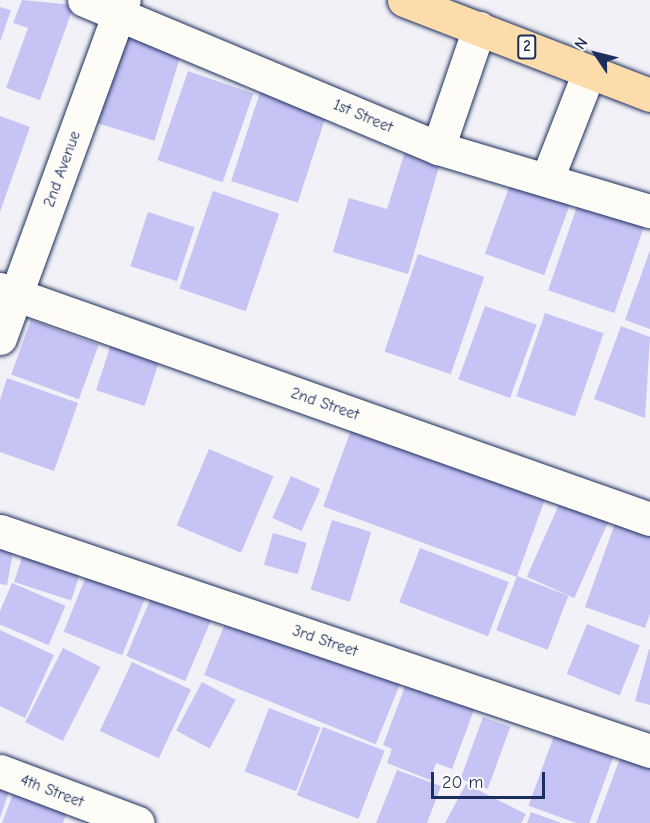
<!DOCTYPE html>
<style>
body{margin:0}
#map{position:relative;width:650px;height:823px;overflow:hidden;background:#f2f1f7;font-family:"Comic Neue",sans-serif}
div>[style]{position:absolute}
.building>*{inset:0;background:#c6c3f5;transform-origin:0 0}
.roads{filter:drop-shadow(0 0 2px #1b2f5e) drop-shadow(0 0 2px #1b2f5e)}
.minor>*{height:33px;margin:-16.5px;padding:0 16.5px;transform-origin:16.5px;border-radius:16.5px;background:#fdfcf7}
.trunk>*{height:33px;margin:-16.5px;padding:0 16.5px;transform-origin:16.5px;border-radius:16.5px;background:#fddcac}
span{translate:-50% -50%;white-space:nowrap;text-align:center;line-height:1.15;-webkit-text-stroke:4.5px #fdfcf7;paint-order:stroke}
.shield-label span{padding:2px 4px;background:#fdfcf7;border:2px solid;border-radius:4px;-webkit-text-stroke-width:0}
.shield-label{font-size:15px;color:#1b2f5e;font-weight:700}
.street-label{font-size:16px;color:#1b2f5e}
.north{position:absolute;left:566px;top:24px;width:60px;height:60px;-webkit-text-stroke:4px #fdfcf7;paint-order:stroke;rotate:305deg;font-size:16px;font-weight:700;line-height:24px;text-align:center;color:#1b2f5e}
.north::after{content:'';display:block;margin:auto;width:21px;height:27px;background:#1b2f5e;clip-path:polygon(50% 0,100% 100%,50% 72%,0 100%)}
.scale{position:absolute;left:431px;top:772px;width:114px;height:27px;box-sizing:border-box;border:3px solid #1b2f5e;border-top:0;padding-left:8px;font-size:18px;line-height:21px;white-space:nowrap;color:#1b2f5e;-webkit-text-stroke:4px #fdfcf7;paint-order:stroke}
</style>
<div id="map">
<div class="building">
<div style="clip-path:polygon(22px 0,74px 5px,40px 100px,6px 88px,28px 28px,13px 23px)"></div>
<div style="clip-path:polygon(0 7px,11px 10px,0 42px)"></div>
<div style="left:125px;top:25px;width:62px;height:102px;rotate:17deg"></div>
<div style="left:188px;top:71px;width:69px;height:94px;rotate:19deg"></div>
<div style="left:263px;top:83px;width:70px;height:103px;rotate:18deg"></div>
<div style="clip-path:polygon(0 116px,30px 127px,0 212px)"></div>
<div style="clip-path:polygon(408px 142px,443px 153px,408px 274px,333px 252px,349px 198px,387px 209px)"></div>
<div style="left:515px;top:171px;width:63px;height:88px;rotate:20deg"></div>
<div style="left:213px;top:191px;width:70px;height:103px;rotate:19deg"></div>
<div style="left:582px;top:192px;width:70px;height:104px;rotate:19deg"></div>
<div style="left:148px;top:212px;width:49px;height:57px;rotate:18deg"></div>
<div style="clip-path:polygon(650px 250px,650px 329px,625px 320px)"></div>
<div style="left:418px;top:254px;width:70px;height:103px;rotate:19deg"></div>
<div style="left:485px;top:306px;width:55px;height:78px;rotate:20deg"></div>
<div style="left:545px;top:313px;width:62px;height:88px;rotate:19deg"></div>
<div style="left:31px;top:320px;width:72px;height:58px;rotate:20deg"></div>
<div style="clip-path:polygon(621px 326px,650px 337px,645px 418px,594px 399px)"></div>
<div style="left:114px;top:335px;width:51px;height:58px;rotate:18deg"></div>
<div style="clip-path:polygon(7px 378px,78px 403px,54px 471px,0 452px,0 400px)"></div>
<div style="left:355px;top:419px;width:206px;height:93px;rotate:20deg"></div>
<div style="left:209px;top:449px;width:70px;height:83px;rotate:23deg"></div>
<div style="left:291px;top:476px;width:32px;height:46px;rotate:24deg"></div>
<div style="left:565px;top:491px;width:52px;height:94px;rotate:24deg"></div>
<div style="clip-path:polygon(618px 515px,650px 526px,650px 614px,645px 628px,585px 607px)"></div>
<div style="left:332px;top:520px;width:41px;height:73px;rotate:17deg"></div>
<div style="left:273px;top:533px;width:35px;height:33px;rotate:16deg"></div>
<div style="left:27px;top:542px;width:60px;height:42px;rotate:18deg"></div>
<div style="clip-path:polygon(0 544px,14px 547px,7px 585px,0 584px)"></div>
<div style="left:420px;top:548px;width:95px;height:58px;rotate:21deg"></div>
<div style="left:91px;top:564px;width:63px;height:73px;rotate:22deg"></div>
<div style="left:517px;top:576px;width:55px;height:58px;rotate:21deg"></div>
<div style="left:12px;top:583px;width:58px;height:43px;rotate:23deg"></div>
<div style="left:156px;top:586px;width:64px;height:76px;rotate:23deg"></div>
<div style="left:230px;top:611px;width:185px;height:69px;rotate:22deg"></div>
<div style="left:587px;top:624px;width:57px;height:54px;rotate:22deg"></div>
<div style="clip-path:polygon(0 630px,54px 655px,25px 718px,0 706px)"></div>
<div style="left:63px;top:648px;width:42px;height:83px;rotate:27deg"></div>
<div style="clip-path:polygon(649px 649px,650px 649px,650px 705px,635px 701px)"></div>
<div style="left:132px;top:662px;width:65px;height:76px;rotate:25deg"></div>
<div style="clip-path:polygon(407px 681px,475px 707px,452px 769px,436px 763px,430px 780px,387px 763px,392px 749px,383px 745px)"></div>
<div style="left:202px;top:682px;width:38px;height:55px;rotate:28deg"></div>
<div style="left:269px;top:708px;width:55px;height:68px;rotate:21deg"></div>
<div style="left:483px;top:717px;width:29px;height:66px;rotate:20deg"></div>
<div style="left:559px;top:722px;width:63px;height:89px;rotate:20deg"></div>
<div style="left:323px;top:727px;width:66px;height:73px;rotate:21deg"></div>
<div style="clip-path:polygon(622px 753px,650px 764px,650px 823px,596px 823px)"></div>
<div style="clip-path:polygon(397px 770px,441px 786px,427px 823px,376px 823px)"></div>
<div style="clip-path:polygon(0 779px,12px 783px,0 818px)"></div>
<div style="clip-path:polygon(18px 781px,71px 800px,63px 823px,2px 823px)"></div>
<div style="clip-path:polygon(466px 784px,526px 814px,521px 823px,445px 823px)"></div>
<div style="clip-path:polygon(531px 812px,561px 823px,527px 823px)"></div>
</div>
<div class="roads">
<div class="minor">
<div style="left:84px;top:0;width:384px;rotate:22.7deg"></div>
<div style="left:438px;top:148px;width:221px;rotate:16.6deg"></div>
<div style="left:438px;top:148px;width:127px;rotate:-71.1deg"></div>
<div style="left:547px;top:179px;width:115px;rotate:-68.6deg"></div>
<div style="left:0;top:289px;width:689px;rotate:19.49deg"></div>
<div style="left:0;top:338px;width:360px;rotate:-69.9deg"></div>
<div style="left:0;top:531px;width:686px;rotate:18.7deg"></div>
<div style="left:0;top:771px;width:147px;rotate:20.6deg"></div>
</div>
<div class="trunk">
<div style="left:404px;top:0;width:264px;rotate:21.1deg"></div>
</div>
</div>
<div class="shield-label">
<span style="left:527px;top:47px">2</span>
</div>
<div class="street-label">
<span style="left:363px;top:116px;rotate:23deg">1st Street</span>
<span style="left:62px;top:169px;rotate:-70deg">2nd Avenue</span>
<span style="left:325px;top:404px;rotate:19deg">2nd Street</span>
<span style="left:325px;top:641px;rotate:19deg">3rd Street</span>
<span style="left:52px;top:791px;rotate:21deg">4th Street</span>
</div>
<div class="north">N</div>
<div class="scale">20 m</div>
</div>
